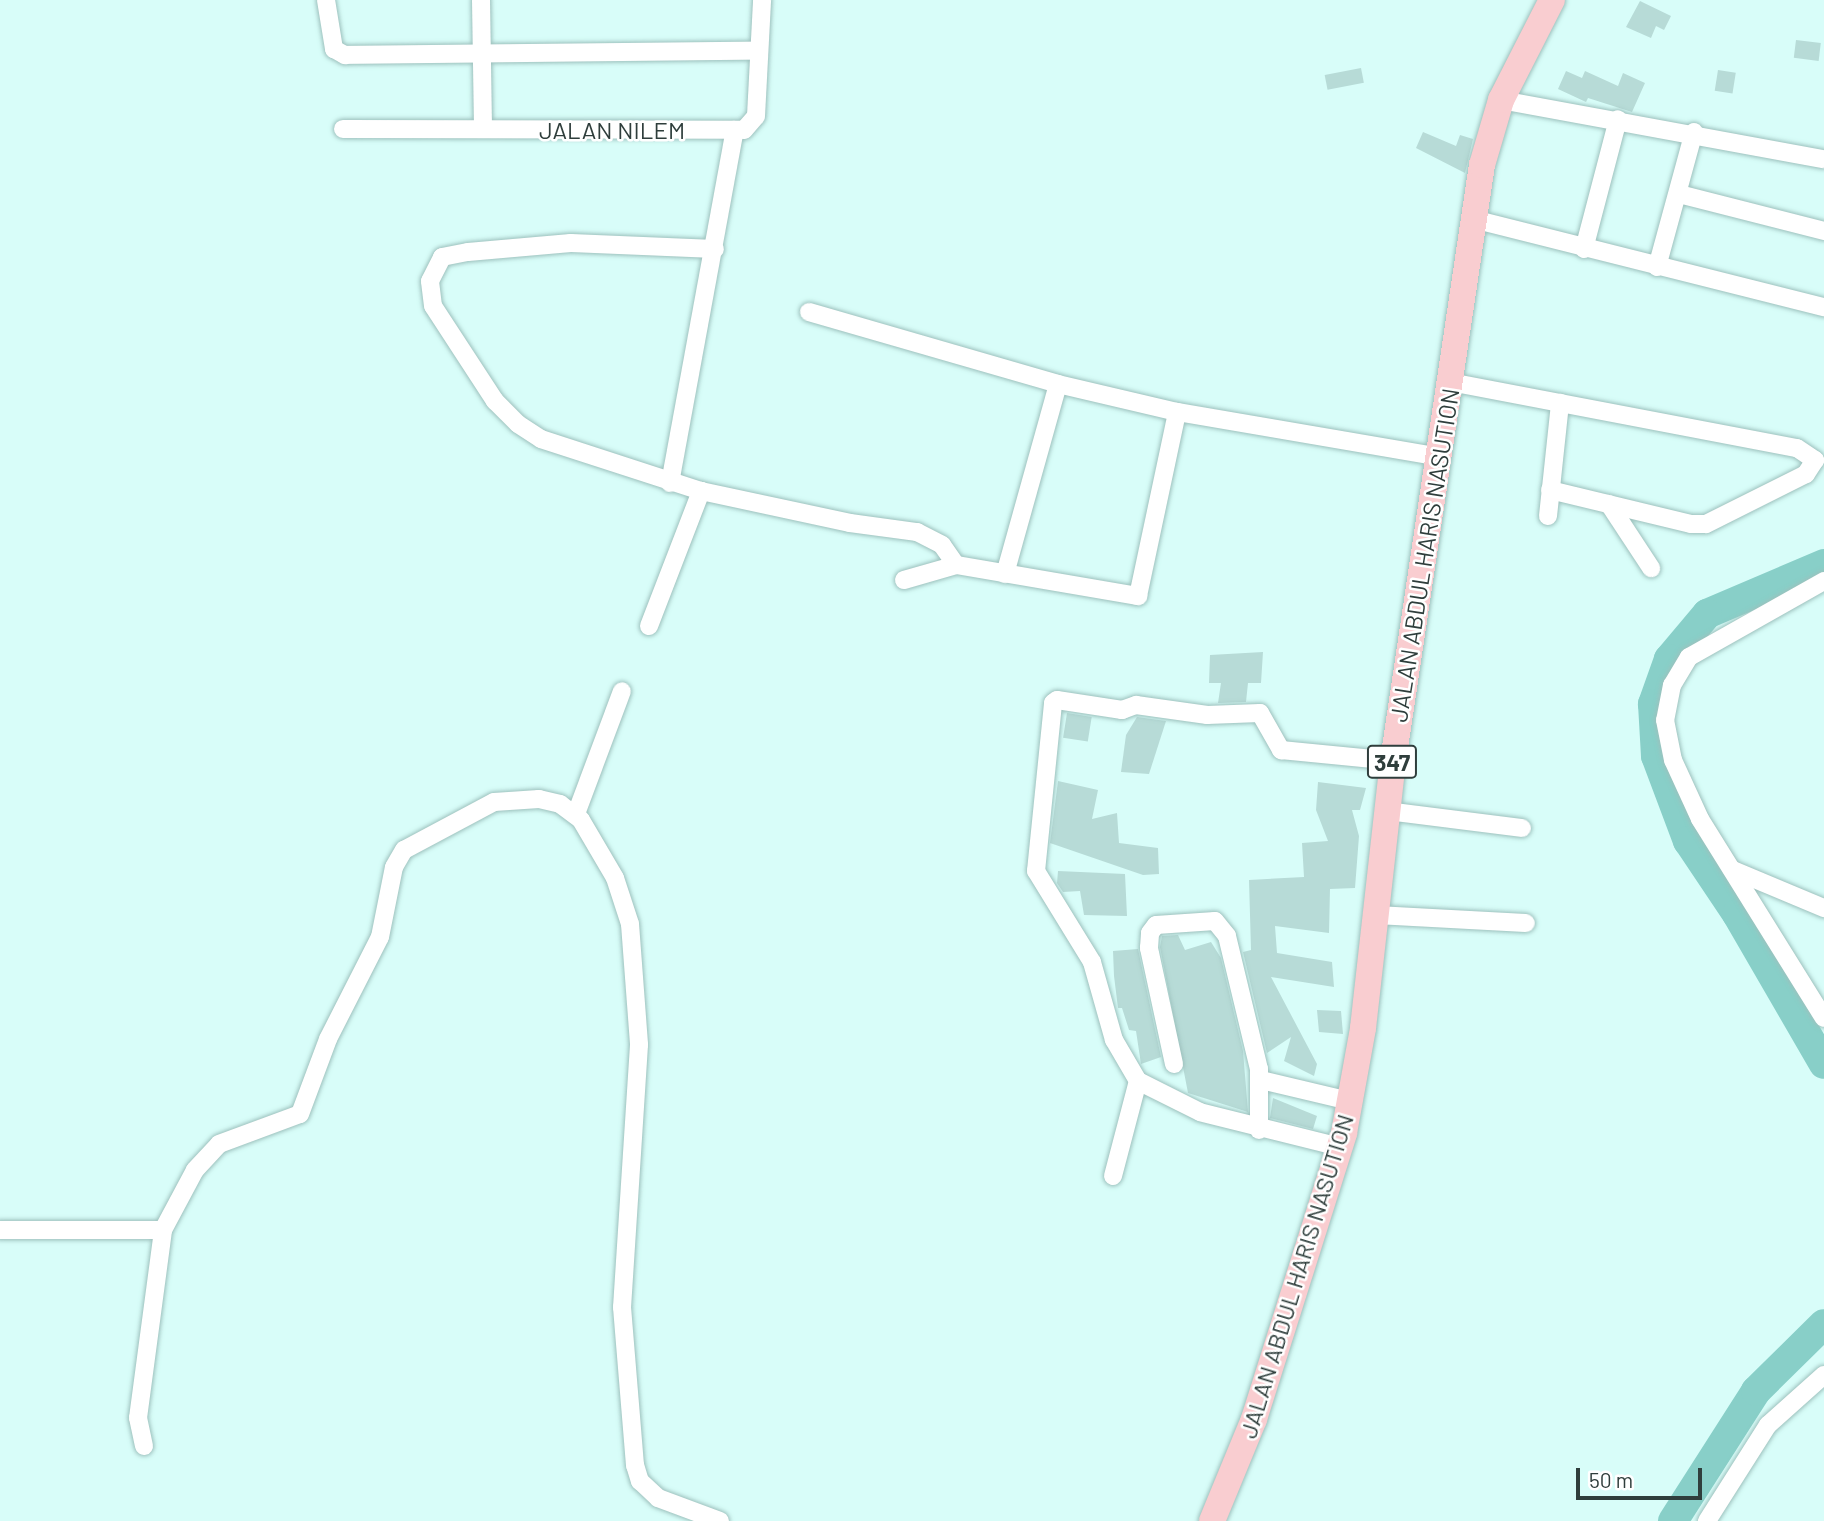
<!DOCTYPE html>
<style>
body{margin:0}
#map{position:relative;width:1824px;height:1521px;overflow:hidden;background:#d8fdf9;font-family:Barlow,sans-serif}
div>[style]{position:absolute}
.river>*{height:30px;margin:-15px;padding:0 15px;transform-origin:15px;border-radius:15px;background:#88cfc8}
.building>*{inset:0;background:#b7dbd7;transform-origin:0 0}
.roads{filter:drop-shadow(0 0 2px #9dc1bd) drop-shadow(0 0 2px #9dc1bd)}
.street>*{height:18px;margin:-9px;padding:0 9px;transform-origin:9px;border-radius:9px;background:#fff}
.primary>*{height:26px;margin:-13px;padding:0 13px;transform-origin:13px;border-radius:13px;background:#f9cdd0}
span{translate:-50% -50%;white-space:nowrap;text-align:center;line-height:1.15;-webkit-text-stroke:5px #fff;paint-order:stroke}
.shield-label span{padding:2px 5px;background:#fff;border:2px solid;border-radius:5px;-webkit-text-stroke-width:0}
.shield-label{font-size:23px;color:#2f3e3c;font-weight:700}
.street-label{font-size:24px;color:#2f3e3c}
.scale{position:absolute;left:1576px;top:1468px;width:126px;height:32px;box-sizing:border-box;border:4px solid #2f3e3c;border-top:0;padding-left:9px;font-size:21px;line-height:24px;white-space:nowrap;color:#2f3e3c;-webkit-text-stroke:5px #fff;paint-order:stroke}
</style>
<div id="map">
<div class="river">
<div style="left:1824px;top:564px;width:127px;rotate:156.9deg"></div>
<div style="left:1707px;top:614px;width:59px;rotate:130.2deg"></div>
<div style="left:1669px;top:659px;width:48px;rotate:109.6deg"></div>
<div style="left:1653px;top:704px;width:52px;rotate:86.7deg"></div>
<div style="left:1656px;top:756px;width:91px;rotate:69.4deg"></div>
<div style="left:1688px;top:841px;width:88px;rotate:56.1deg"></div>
<div style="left:1737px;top:914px;width:173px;rotate:59.9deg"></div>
<div style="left:1673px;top:1521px;width:154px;rotate:-57.4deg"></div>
<div style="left:1756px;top:1391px;width:95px;rotate:-44.6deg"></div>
</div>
<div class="building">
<div style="clip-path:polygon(1640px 1px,1671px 16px,1664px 30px,1656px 26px,1651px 38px,1626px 27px)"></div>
<div style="left:1796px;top:40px;width:25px;height:18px;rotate:7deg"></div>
<div style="left:1361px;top:68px;width:15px;height:37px;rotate:79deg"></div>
<div style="left:1718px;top:70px;width:18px;height:21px;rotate:9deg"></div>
<div style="clip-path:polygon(1566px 71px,1582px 78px,1585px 71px,1618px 86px,1623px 73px,1645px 83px,1632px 112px,1588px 98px,1586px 102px,1558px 89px)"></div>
<div style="clip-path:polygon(1423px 132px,1456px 146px,1460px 135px,1473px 139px,1465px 173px,1416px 148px)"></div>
<div style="clip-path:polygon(1263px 652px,1261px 683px,1248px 683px,1246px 702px,1218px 703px,1221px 683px,1209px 683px,1210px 655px)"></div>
<div style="left:1067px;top:713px;width:25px;height:25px;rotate:9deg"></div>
<div style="clip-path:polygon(1137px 717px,1166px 721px,1149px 774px,1121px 772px,1126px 735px)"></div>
<div style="clip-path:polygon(1058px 781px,1098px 790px,1092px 819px,1117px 813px,1119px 843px,1158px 848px,1159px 874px,1143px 875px,1050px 843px)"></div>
<div style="clip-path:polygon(1318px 782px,1366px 788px,1360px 810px,1352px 810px,1359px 836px,1355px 888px,1330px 889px,1329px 933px,1275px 926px,1277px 953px,1332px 962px,1334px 987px,1271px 977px,1317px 1064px,1314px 1076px,1284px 1061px,1291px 1037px,1267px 1053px,1243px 952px,1251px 950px,1249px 880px,1304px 877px,1302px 843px,1328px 841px,1316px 810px)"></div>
<div style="clip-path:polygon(1058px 871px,1125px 874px,1127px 916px,1084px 915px,1080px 891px,1063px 892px,1057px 883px)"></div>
<div style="clip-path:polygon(1178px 935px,1185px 950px,1211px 942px,1221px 958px,1243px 1051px,1248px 1112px,1188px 1093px,1160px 947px,1162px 936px)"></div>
<div style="clip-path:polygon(1138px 949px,1161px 1057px,1141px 1064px,1136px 1031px,1129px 1030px,1122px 1008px,1118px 1008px,1114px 976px,1113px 951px)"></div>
<div style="clip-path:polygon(1317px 1010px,1341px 1011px,1343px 1034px,1319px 1032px)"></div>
<div style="clip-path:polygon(1273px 1098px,1317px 1116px,1313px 1129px,1270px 1118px)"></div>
</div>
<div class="roads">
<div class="street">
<div style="left:326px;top:0;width:50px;rotate:80.7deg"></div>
<div style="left:334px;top:49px;width:13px;rotate:29deg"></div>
<div style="left:345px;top:55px;width:412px;rotate:-0.6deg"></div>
<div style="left:481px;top:0;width:129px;rotate:89.1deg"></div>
<div style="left:1501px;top:100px;width:328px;rotate:10.4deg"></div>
<div style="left:343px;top:129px;width:401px;rotate:0.1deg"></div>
<div style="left:744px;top:130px;width:18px;rotate:-49deg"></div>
<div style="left:756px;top:116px;width:116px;rotate:-87deg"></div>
<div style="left:1679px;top:194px;width:150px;rotate:14.3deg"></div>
<div style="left:1473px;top:219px;width:362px;rotate:14.1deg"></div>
<div style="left:1584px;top:249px;width:134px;rotate:-75.3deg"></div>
<div style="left:1657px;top:267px;width:140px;rotate:-74.7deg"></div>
<div style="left:809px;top:312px;width:259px;rotate:16.1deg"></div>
<div style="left:1058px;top:384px;width:122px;rotate:13.2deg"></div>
<div style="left:1450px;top:382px;width:353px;rotate:10.8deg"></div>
<div style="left:1797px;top:448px;width:22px;rotate:34deg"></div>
<div style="left:1815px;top:460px;width:17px;rotate:123deg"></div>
<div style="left:1806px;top:474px;width:112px;rotate:153.4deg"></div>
<div style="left:1706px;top:524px;width:15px;rotate:180deg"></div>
<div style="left:1691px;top:524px;width:145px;rotate:-166.4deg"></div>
<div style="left:670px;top:483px;width:359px;rotate:-79.6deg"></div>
<div style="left:701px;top:491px;width:152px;rotate:12.1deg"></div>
<div style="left:850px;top:523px;width:68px;rotate:7.7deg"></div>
<div style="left:917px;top:532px;width:28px;rotate:27deg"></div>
<div style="left:942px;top:545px;width:24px;rotate:55deg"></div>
<div style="left:1609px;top:504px;width:77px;rotate:56.7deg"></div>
<div style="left:1548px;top:516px;width:114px;rotate:-83.9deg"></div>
<div style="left:1005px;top:574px;width:197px;rotate:-74.4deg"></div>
<div style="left:904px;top:580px;width:54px;rotate:-16.1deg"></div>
<div style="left:956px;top:565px;width:185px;rotate:9.7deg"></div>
<div style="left:1138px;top:596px;width:188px;rotate:-78deg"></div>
<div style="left:1177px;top:412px;width:268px;rotate:9.7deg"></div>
<div style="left:1824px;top:581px;width:155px;rotate:150.6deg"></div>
<div style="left:1689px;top:657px;width:33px;rotate:121deg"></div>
<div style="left:1672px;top:685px;width:36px;rotate:101deg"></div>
<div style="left:1665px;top:720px;width:41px;rotate:78.7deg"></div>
<div style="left:1673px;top:760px;width:65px;rotate:65.4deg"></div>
<div style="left:1700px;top:819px;width:234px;rotate:58.1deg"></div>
<div style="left:649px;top:626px;width:145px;rotate:-68.9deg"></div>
<div style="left:701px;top:491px;width:168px;rotate:-162deg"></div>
<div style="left:541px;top:439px;width:27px;rotate:-147deg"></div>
<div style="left:518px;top:424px;width:33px;rotate:-135deg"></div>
<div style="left:495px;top:401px;width:113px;rotate:-123.1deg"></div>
<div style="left:433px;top:306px;width:25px;rotate:-97deg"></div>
<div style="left:430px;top:281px;width:27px;rotate:-63deg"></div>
<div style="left:442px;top:257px;width:26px;rotate:-11deg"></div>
<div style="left:468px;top:252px;width:103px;rotate:-5deg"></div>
<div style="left:571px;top:243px;width:144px;rotate:2.4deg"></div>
<div style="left:1387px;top:811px;width:136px;rotate:7.2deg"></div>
<div style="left:576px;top:814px;width:131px;rotate:-69.5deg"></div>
<div style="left:1733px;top:870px;width:99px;rotate:22.7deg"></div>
<div style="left:1376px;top:915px;width:150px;rotate:3.1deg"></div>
<div style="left:1174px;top:1064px;width:119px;rotate:-102.2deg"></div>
<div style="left:1149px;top:948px;width:15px;rotate:-86deg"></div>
<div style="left:1150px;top:933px;width:10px;rotate:-53deg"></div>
<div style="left:1156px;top:925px;width:59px;rotate:-3.9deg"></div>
<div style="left:1215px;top:921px;width:19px;rotate:51deg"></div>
<div style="left:1227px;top:936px;width:137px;rotate:76.5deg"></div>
<div style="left:1259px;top:1069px;width:61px;rotate:90deg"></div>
<div style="left:1261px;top:1080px;width:91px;rotate:13.3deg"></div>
<div style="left:1340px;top:1147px;width:144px;rotate:-166deg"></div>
<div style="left:1200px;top:1112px;width:69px;rotate:-153.4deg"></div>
<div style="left:1138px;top:1081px;width:48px;rotate:-120.3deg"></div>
<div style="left:1114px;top:1040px;width:81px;rotate:-105.8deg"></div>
<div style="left:1092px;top:962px;width:107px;rotate:-121.6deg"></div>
<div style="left:1036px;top:871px;width:169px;rotate:-84.2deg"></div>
<div style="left:1053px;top:703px;width:5px;rotate:-37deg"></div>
<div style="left:1057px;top:700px;width:66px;rotate:8.7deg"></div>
<div style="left:1122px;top:710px;width:15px;rotate:-20deg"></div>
<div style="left:1136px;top:705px;width:72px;rotate:8deg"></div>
<div style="left:1207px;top:715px;width:53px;rotate:-2.2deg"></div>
<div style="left:1260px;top:713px;width:43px;rotate:60.4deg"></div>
<div style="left:1281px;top:750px;width:113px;rotate:5.6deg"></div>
<div style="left:1113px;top:1176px;width:98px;rotate:-75.3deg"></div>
<div style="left:0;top:1230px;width:163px"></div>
<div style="left:144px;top:1446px;width:29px;rotate:-102deg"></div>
<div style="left:138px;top:1418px;width:190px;rotate:-82.4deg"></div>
<div style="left:163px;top:1230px;width:68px;rotate:-61.9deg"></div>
<div style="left:195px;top:1170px;width:35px;rotate:-47deg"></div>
<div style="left:219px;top:1144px;width:86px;rotate:-20.3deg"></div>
<div style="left:300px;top:1114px;width:80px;rotate:-69.5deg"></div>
<div style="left:328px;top:1039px;width:114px;rotate:-63deg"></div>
<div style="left:380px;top:937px;width:71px;rotate:-78.7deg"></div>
<div style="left:394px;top:867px;width:20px;rotate:-60deg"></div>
<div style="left:404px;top:850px;width:102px;rotate:-28.1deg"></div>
<div style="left:494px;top:802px;width:45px;rotate:-3.8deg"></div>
<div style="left:539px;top:799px;width:22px;rotate:13deg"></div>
<div style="left:560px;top:804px;width:26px;rotate:37deg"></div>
<div style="left:581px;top:820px;width:67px;rotate:59.6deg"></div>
<div style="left:615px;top:878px;width:48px;rotate:71.9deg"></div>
<div style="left:630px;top:924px;width:121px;rotate:85.7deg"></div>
<div style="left:639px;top:1045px;width:263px;rotate:93.7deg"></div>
<div style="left:622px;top:1307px;width:159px;rotate:85.3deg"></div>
<div style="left:635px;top:1465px;width:17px;rotate:73deg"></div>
<div style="left:640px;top:1481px;width:25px;rotate:43deg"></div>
<div style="left:658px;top:1498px;width:66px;rotate:20.4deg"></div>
<div style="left:1707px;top:1521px;width:114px;rotate:-57.6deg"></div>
<div style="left:1768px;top:1425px;width:75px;rotate:-41.8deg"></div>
</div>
<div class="primary">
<div style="left:1212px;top:1521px;width:110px;rotate:-67.6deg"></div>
<div style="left:1254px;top:1419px;width:300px;rotate:-72.5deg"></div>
<div style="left:1344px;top:1133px;width:107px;rotate:-79.7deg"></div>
<div style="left:1363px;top:1028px;width:269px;rotate:-83.6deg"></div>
<div style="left:1393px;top:761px;width:603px;rotate:-81.51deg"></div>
<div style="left:1482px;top:165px;width:68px;rotate:-73.7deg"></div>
<div style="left:1501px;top:100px;width:112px;rotate:-63deg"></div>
</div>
</div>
<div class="shield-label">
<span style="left:1392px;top:762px">347</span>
</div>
<div class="street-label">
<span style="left:612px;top:130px">JALAN NILEM</span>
<span style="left:1424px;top:555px;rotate:-81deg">JALAN ABDUL HARIS NASUTION</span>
<span style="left:1296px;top:1276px;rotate:-73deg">JALAN ABDUL HARIS NASUTION</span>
</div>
<div class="scale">50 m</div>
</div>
